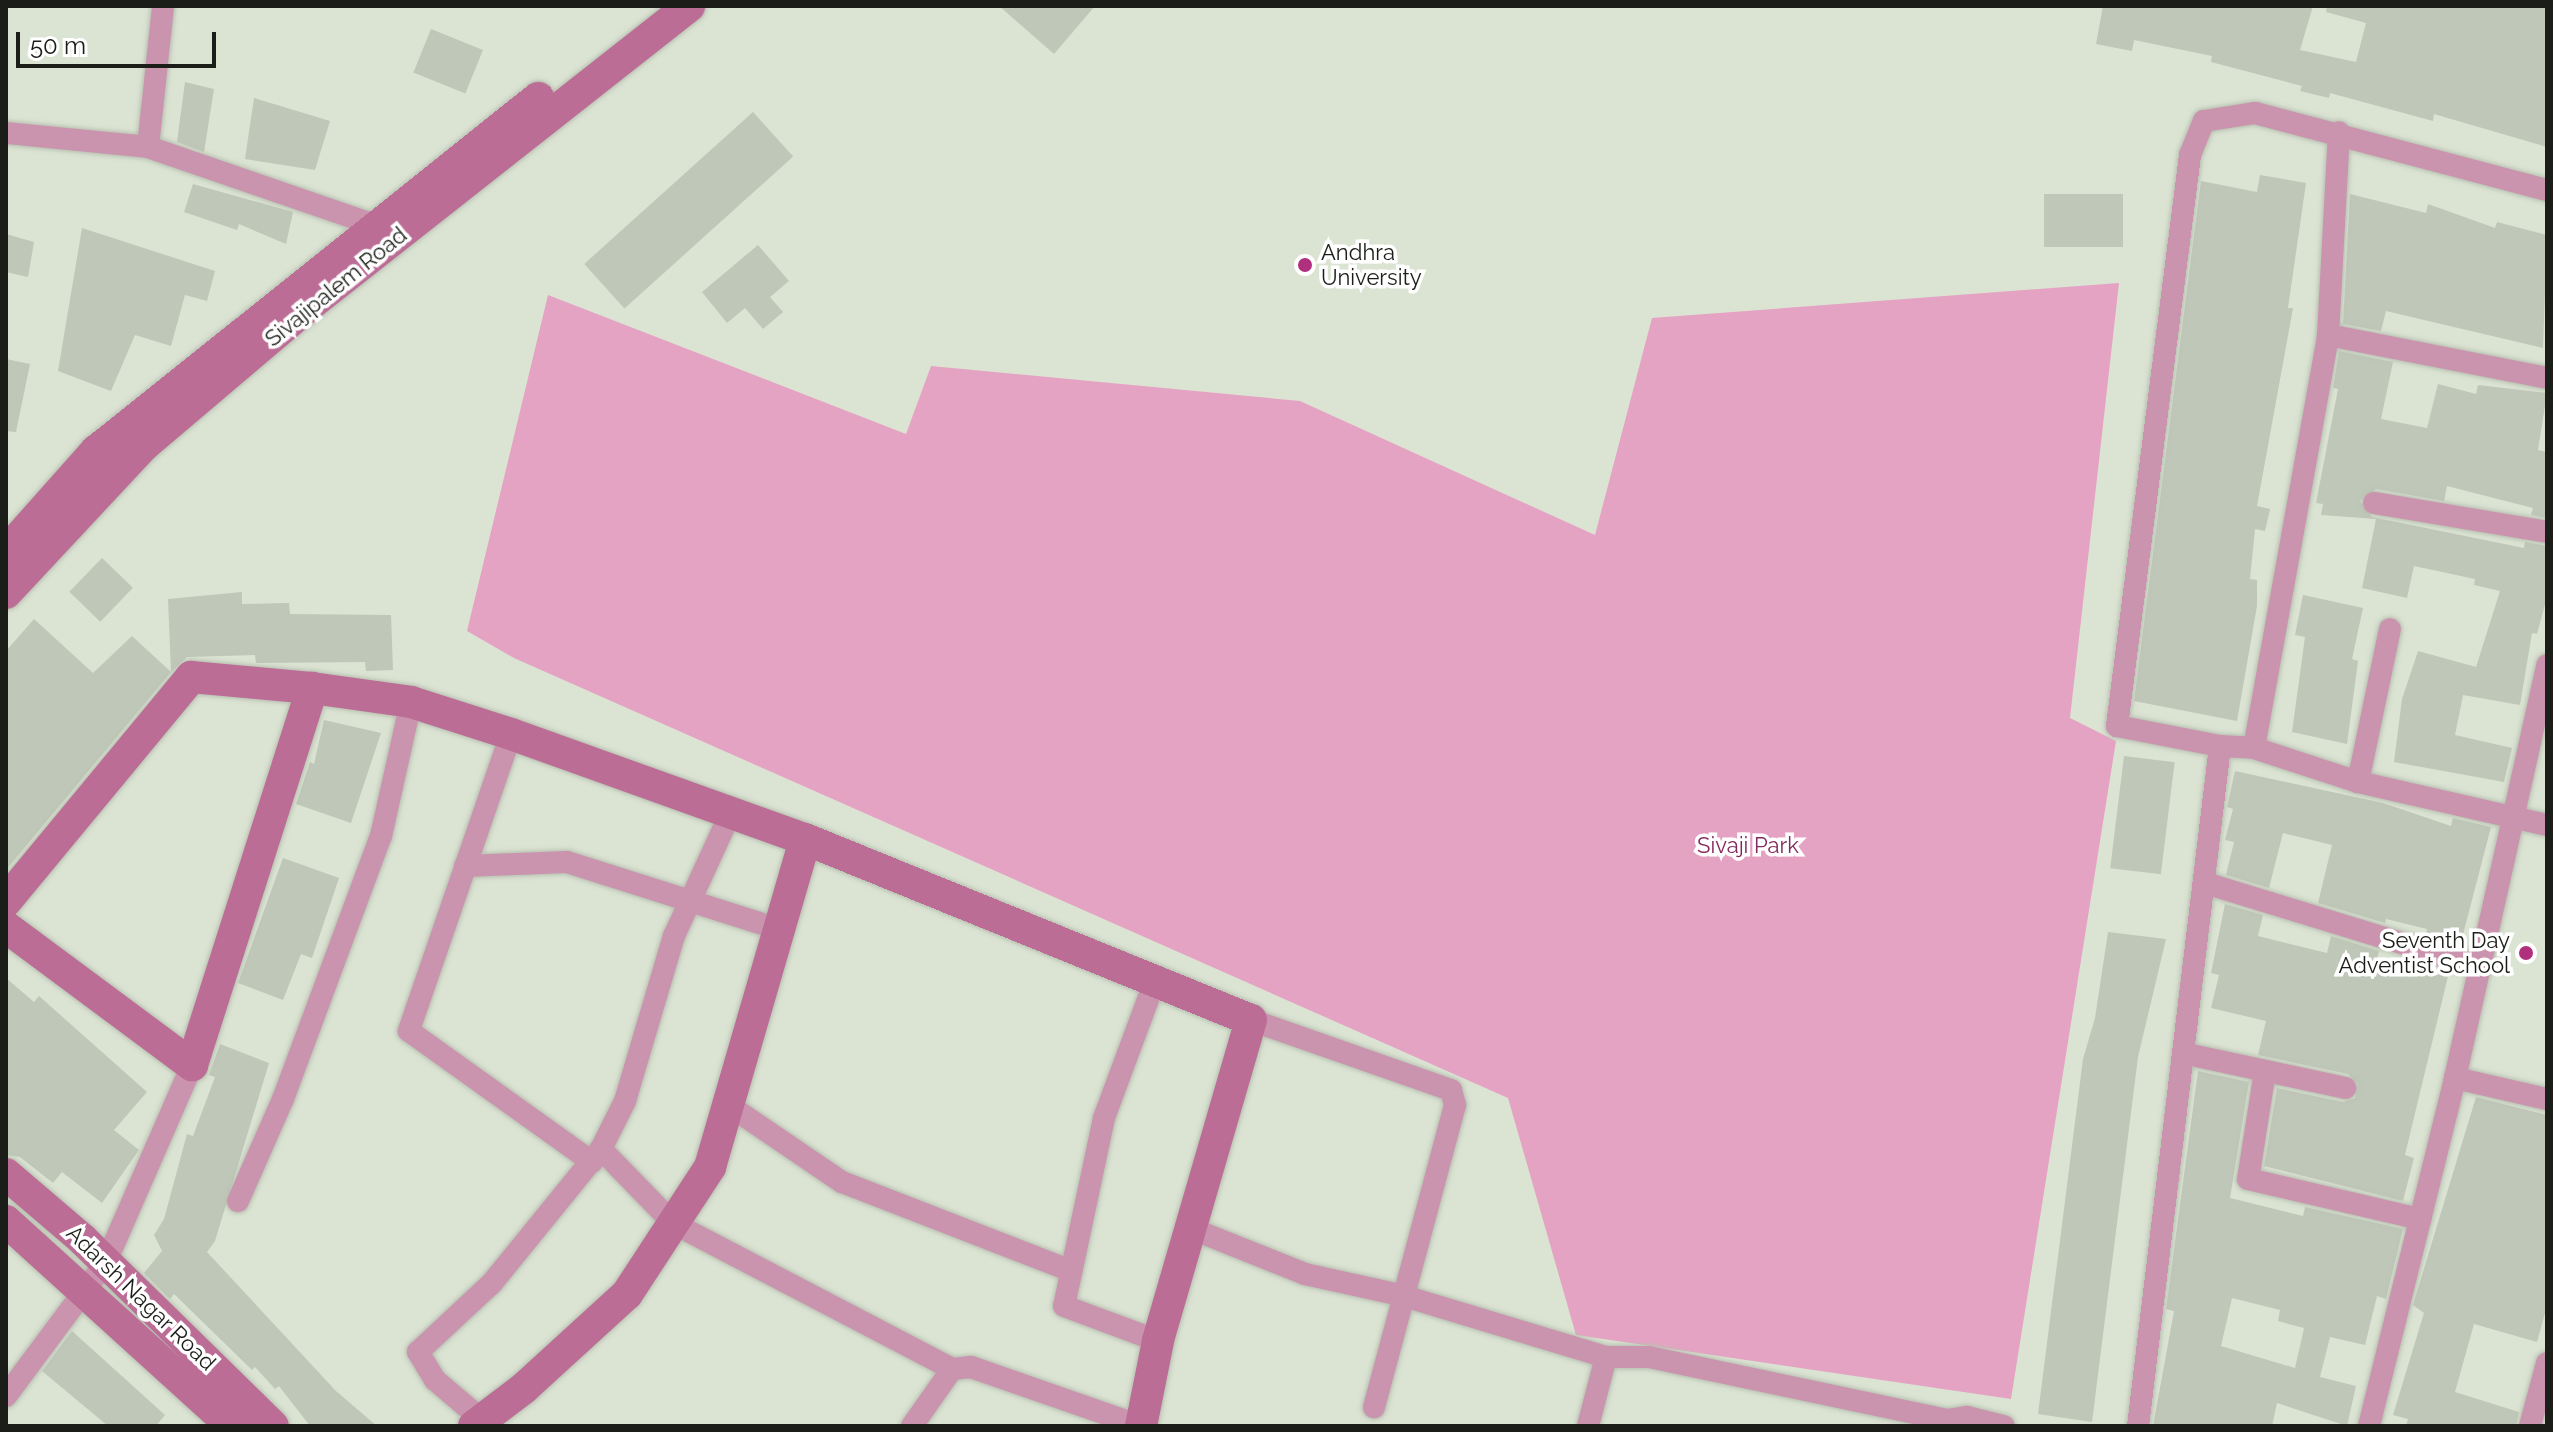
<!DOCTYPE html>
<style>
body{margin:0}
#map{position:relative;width:2553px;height:1432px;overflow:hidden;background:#dbe3d3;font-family:Raleway,sans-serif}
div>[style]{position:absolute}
.green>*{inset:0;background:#e5a3c3}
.building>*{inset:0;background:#bfc7b8;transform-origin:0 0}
.roads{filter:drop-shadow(0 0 2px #b8c0b1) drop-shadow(0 0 2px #b8c0b1)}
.street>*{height:22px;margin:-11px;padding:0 11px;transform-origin:11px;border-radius:11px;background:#ca94ae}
.secondary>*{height:32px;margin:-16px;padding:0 16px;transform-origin:16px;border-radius:16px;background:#bb6d95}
.dots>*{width:22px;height:22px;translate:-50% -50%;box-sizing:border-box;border:4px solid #fff;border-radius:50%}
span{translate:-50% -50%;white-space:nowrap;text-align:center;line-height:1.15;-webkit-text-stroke:7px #fff;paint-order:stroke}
.poi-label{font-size:22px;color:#1b1e18}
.left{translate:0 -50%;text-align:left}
.right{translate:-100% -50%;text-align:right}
.street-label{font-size:22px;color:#1b1e18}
.park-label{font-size:22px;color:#822a5d}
.frame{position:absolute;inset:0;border:8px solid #1b1e18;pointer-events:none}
.scale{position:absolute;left:16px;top:32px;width:200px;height:36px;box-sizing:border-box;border:4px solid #1b1e18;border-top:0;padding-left:10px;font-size:24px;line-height:28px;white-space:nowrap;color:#1b1e18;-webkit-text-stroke:6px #fff;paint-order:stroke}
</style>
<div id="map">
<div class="green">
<div style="clip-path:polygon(2119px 283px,2070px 718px,2116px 741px,2011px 1399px,1576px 1335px,1508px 1098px,514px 658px,467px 631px,548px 295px,906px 434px,931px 366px,1300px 401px,1595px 535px,1652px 318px)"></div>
</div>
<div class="building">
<div style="clip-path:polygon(999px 6px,1095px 6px,1054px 54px)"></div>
<div style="clip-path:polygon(2103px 6px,2313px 6px,2300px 50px,2356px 62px,2366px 23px,2326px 12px,2327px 6px,2547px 6px,2547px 147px,2434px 114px,2433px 121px,2330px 93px,2329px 98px,2300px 91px,2302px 86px,2211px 62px,2212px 56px,2134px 40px,2132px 51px,2096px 44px)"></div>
<div style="left:431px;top:29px;width:56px;height:47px;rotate:22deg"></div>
<div style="clip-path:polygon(185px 82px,214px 89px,204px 152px,177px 142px)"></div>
<div style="clip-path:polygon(254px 98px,330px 121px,315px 170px,245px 159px)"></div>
<div style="left:753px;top:112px;width:60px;height:227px;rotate:48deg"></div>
<div style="clip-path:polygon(2260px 175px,2306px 183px,2288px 308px,2293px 308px,2257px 506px,2270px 509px,2265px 531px,2255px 529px,2250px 579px,2257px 580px,2257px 606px,2237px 721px,2134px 701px,2201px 181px,2257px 192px)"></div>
<div style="clip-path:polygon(193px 184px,293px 212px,286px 244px,239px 224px,237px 230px,184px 212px)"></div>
<div style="left:2123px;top:194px;width:53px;height:79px;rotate:90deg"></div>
<div style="clip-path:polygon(2350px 194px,2426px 213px,2428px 204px,2495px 228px,2497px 222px,2547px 235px,2543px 348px,2386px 311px,2381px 331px,2343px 324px)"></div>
<div style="clip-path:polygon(82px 228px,215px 271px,207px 301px,185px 295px,171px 346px,135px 335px,111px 391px,58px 371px)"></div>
<div style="clip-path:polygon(6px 234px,34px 242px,28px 277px,6px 272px)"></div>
<div style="clip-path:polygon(758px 245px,789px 281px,770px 297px,783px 312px,763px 329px,745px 308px,727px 323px,702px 292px)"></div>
<div style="clip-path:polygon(2339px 351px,2393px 362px,2381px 419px,2427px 428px,2438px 384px,2476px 394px,2478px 385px,2547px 393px,2538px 450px,2547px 452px,2547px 518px,2531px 515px,2533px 508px,2447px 486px,2444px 501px,2376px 489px,2360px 501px,2372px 517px,2524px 548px,2525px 542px,2547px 546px,2547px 597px,2537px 634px,2532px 633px,2520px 705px,2463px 695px,2455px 735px,2512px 748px,2504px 782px,2394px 762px,2402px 699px,2418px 651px,2476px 667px,2500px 591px,2474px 585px,2475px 579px,2414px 566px,2407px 598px,2362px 588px,2376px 519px,2321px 515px,2323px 504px,2316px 503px,2338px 389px,2333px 388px)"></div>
<div style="clip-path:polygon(6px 359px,30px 364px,16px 432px,6px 431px)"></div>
<div style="left:102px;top:558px;width:43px;height:47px;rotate:44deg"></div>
<div style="clip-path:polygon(242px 592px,242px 604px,289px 603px,290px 614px,391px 615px,393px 670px,366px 671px,365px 662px,256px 663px,255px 655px,187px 657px,171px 672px,168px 599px)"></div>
<div style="clip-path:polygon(2303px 595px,2363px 608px,2352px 659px,2358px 661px,2347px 744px,2292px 732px,2305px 637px,2295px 635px)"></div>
<div style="clip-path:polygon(34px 619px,93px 673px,132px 636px,171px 672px,6px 870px,6px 651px)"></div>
<div style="clip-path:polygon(324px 720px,381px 733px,351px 823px,296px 804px,310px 762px,314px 764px)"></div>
<div style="left:2124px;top:756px;width:51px;height:113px;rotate:7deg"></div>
<div style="clip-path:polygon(2235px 771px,2383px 803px,2451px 826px,2453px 818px,2491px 827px,2460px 946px,2425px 936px,2427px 929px,2386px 919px,2385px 923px,2318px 903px,2332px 845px,2283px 833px,2269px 888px,2226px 875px,2234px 842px,2225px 840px,2233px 809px,2227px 807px)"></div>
<div style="clip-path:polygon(283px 858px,339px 878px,312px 958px,301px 954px,283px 1000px,238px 983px)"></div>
<div style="clip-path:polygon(2225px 904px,2263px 915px,2258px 936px,2327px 953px,2331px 936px,2379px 951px,2377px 959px,2449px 972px,2405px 1155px,2414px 1158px,2403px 1201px,2264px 1166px,2277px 1088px,2343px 1102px,2355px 1098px,2358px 1084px,2348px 1074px,2258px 1055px,2266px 1021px,2211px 1008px,2219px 975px,2211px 973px)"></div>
<div style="clip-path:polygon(2108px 932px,2166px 939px,2138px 1057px,2092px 1422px,2038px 1414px,2083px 1059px,2095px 1018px)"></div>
<div style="clip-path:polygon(6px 978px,34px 1002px,39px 996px,147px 1092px,114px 1130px,139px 1150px,102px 1203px,62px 1172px,53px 1183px,20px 1157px,6px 1155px)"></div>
<div style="clip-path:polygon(220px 1044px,269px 1063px,215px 1241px,207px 1252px,336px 1391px,377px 1426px,310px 1426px,279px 1386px,275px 1389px,255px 1367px,252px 1370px,174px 1294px,170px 1299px,144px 1273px,162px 1251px,154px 1235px,164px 1219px,187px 1134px,193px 1136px,215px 1077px,209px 1075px)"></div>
<div style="clip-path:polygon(evenodd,2198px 1071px,2249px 1082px,2230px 1198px,2303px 1216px,2305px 1207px,2403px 1229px,2386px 1299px,2377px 1296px,2365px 1345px,2330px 1337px,2320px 1377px,2356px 1386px,2347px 1426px,2277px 1403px,2272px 1426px,2153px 1426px,2174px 1311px,2166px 1309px,2198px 1071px,2232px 1298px,2280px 1310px,2278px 1321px,2304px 1328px,2295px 1368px,2221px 1346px,2232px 1298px)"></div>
<div style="clip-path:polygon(2476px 1097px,2547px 1115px,2547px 1306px,2537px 1342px,2474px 1324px,2455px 1392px,2519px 1412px,2516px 1426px,2406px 1426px,2408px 1419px,2393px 1415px,2424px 1313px,2413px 1305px)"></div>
<div style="clip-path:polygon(72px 1331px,165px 1415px,156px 1426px,108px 1426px,42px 1371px)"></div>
</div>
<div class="roads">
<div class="street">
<div style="left:6px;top:133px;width:143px;rotate:5.6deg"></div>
<div style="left:148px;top:147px;width:142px;rotate:-83.9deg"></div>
<div style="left:148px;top:147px;width:240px;rotate:19deg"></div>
<div style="left:375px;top:225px;width:14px;rotate:45deg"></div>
<div style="left:2328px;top:335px;width:223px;rotate:11.1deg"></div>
<div style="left:2374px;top:503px;width:175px;rotate:9.5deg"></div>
<div style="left:511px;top:734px;width:314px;rotate:109deg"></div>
<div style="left:409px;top:1031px;width:225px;rotate:35.6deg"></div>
<div style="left:2220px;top:746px;width:105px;rotate:-169deg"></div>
<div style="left:2117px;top:726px;width:576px;rotate:-82.71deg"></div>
<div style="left:2190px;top:155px;width:37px;rotate:-68deg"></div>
<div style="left:2204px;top:121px;width:52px;rotate:-8.9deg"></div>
<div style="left:2255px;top:113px;width:302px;rotate:14.8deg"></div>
<div style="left:2254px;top:748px;width:109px;rotate:18.1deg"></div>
<div style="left:2358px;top:782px;width:194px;rotate:12.8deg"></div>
<div style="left:2358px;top:782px;width:156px;rotate:-78.2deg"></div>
<div style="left:465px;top:866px;width:102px;rotate:-2.2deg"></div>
<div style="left:567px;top:862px;width:225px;rotate:17.6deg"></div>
<div style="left:2205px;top:883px;width:288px;rotate:17deg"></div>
<div style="left:1156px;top:978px;width:149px;rotate:110.4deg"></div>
<div style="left:1104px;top:1118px;width:192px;rotate:102deg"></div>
<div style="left:1064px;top:1306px;width:100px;rotate:20.4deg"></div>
<div style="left:1251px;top:1020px;width:212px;rotate:19.3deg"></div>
<div style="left:1451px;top:1090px;width:16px;rotate:75deg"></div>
<div style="left:1455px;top:1105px;width:313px;rotate:105deg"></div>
<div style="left:2187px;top:1054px;width:162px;rotate:12.1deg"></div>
<div style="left:2265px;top:1071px;width:109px;rotate:98.9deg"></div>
<div style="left:2248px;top:1179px;width:177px;rotate:13.1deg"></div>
<div style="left:2455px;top:1078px;width:423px;rotate:-77.4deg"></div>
<div style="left:730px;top:1106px;width:135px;rotate:34.2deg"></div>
<div style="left:842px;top:1182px;width:246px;rotate:21.2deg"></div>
<div style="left:601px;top:1149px;width:103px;rotate:45.8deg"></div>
<div style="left:673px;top:1223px;width:315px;rotate:27.6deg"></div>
<div style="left:238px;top:1201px;width:111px;rotate:-66.2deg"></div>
<div style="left:283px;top:1099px;width:281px;rotate:-69.6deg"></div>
<div style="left:381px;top:836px;width:137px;rotate:-77.4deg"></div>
<div style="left:1190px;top:1228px;width:124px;rotate:21.8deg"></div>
<div style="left:1305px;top:1274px;width:101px;rotate:12.5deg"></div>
<div style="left:1404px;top:1296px;width:211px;rotate:16.8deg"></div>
<div style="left:1606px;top:1357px;width:43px"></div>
<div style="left:1649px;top:1357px;width:305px;rotate:11.9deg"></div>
<div style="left:1947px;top:1420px;width:20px;rotate:-9deg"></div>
<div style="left:1967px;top:1417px;width:38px;rotate:14deg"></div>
<div style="left:6px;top:1396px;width:167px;rotate:-53.3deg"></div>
<div style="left:106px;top:1262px;width:215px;rotate:-66.4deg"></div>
<div style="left:481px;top:1419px;width:60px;rotate:-139.7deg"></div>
<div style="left:435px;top:1380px;width:33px;rotate:-121deg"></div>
<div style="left:418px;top:1352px;width:101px;rotate:-43deg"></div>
<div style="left:492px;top:1283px;width:173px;rotate:-50.9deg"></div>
<div style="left:601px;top:1149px;width:54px;rotate:-63.4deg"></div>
<div style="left:625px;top:1101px;width:172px;rotate:-73.5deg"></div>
<div style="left:674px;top:936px;width:136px;rotate:-65.3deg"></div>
<div style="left:912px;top:1426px;width:70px;rotate:-54.9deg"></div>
<div style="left:952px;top:1369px;width:19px;rotate:-6deg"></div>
<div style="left:971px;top:1367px;width:179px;rotate:19.2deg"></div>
<div style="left:1588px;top:1426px;width:71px;rotate:-75.4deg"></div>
<div style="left:2138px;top:1426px;width:685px;rotate:-83.12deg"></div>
<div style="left:2220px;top:746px;width:34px;rotate:3deg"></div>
<div style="left:2254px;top:748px;width:420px;rotate:-79.8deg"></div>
<div style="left:2328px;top:335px;width:203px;rotate:-86.9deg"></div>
<div style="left:2369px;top:1426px;width:358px;rotate:-76.1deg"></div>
<div style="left:2455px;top:1078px;width:94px;rotate:12.9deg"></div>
<div style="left:2530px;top:1426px;width:65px;rotate:-74.9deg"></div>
</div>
<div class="secondary">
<div style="left:6px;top:552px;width:135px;rotate:-48.3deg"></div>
<div style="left:96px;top:451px;width:566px;rotate:-38.61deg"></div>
<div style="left:6px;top:593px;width:200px;rotate:-47deg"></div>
<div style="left:142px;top:447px;width:223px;rotate:-40.3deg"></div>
<div style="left:312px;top:303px;width:480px;rotate:-38.2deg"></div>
<div style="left:6px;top:901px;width:291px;rotate:-50.4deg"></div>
<div style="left:191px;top:677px;width:121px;rotate:5.2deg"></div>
<div style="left:312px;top:688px;width:100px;rotate:8deg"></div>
<div style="left:411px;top:702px;width:105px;rotate:17.7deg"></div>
<div style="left:511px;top:734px;width:312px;rotate:19.7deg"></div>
<div style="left:805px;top:839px;width:481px;rotate:22.1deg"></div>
<div style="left:1251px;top:1020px;width:334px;rotate:106.2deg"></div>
<div style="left:1158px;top:1341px;width:87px;rotate:101.3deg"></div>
<div style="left:6px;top:927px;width:232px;rotate:36.6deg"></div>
<div style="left:192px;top:1065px;width:396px;rotate:-72.3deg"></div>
<div style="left:6px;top:1174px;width:100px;rotate:40.5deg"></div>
<div style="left:82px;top:1239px;width:267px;rotate:44.4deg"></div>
<div style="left:6px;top:1221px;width:305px;rotate:42.2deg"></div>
<div style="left:474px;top:1426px;width:63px;rotate:-37.2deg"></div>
<div style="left:524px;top:1388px;width:139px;rotate:-42.4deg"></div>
<div style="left:627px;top:1294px;width:152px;rotate:-56.8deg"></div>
<div style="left:710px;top:1167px;width:341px;rotate:-73.8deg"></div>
</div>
</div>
<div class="dots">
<div style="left:1305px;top:265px;background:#b1307d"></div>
<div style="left:2526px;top:953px;background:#b1307d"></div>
</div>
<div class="poi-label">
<span class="left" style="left:1321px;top:265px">Andhra<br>University</span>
<span class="right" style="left:2510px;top:953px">Seventh Day<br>Adventist School</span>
</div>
<div class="street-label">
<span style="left:336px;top:287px;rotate:-39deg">Sivajipalem Road</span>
<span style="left:141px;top:1298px;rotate:44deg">Adarsh Nagar Road</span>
</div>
<div class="park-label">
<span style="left:1748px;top:846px">Sivaji Park</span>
</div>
<div class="frame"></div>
<div class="scale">50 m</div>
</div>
